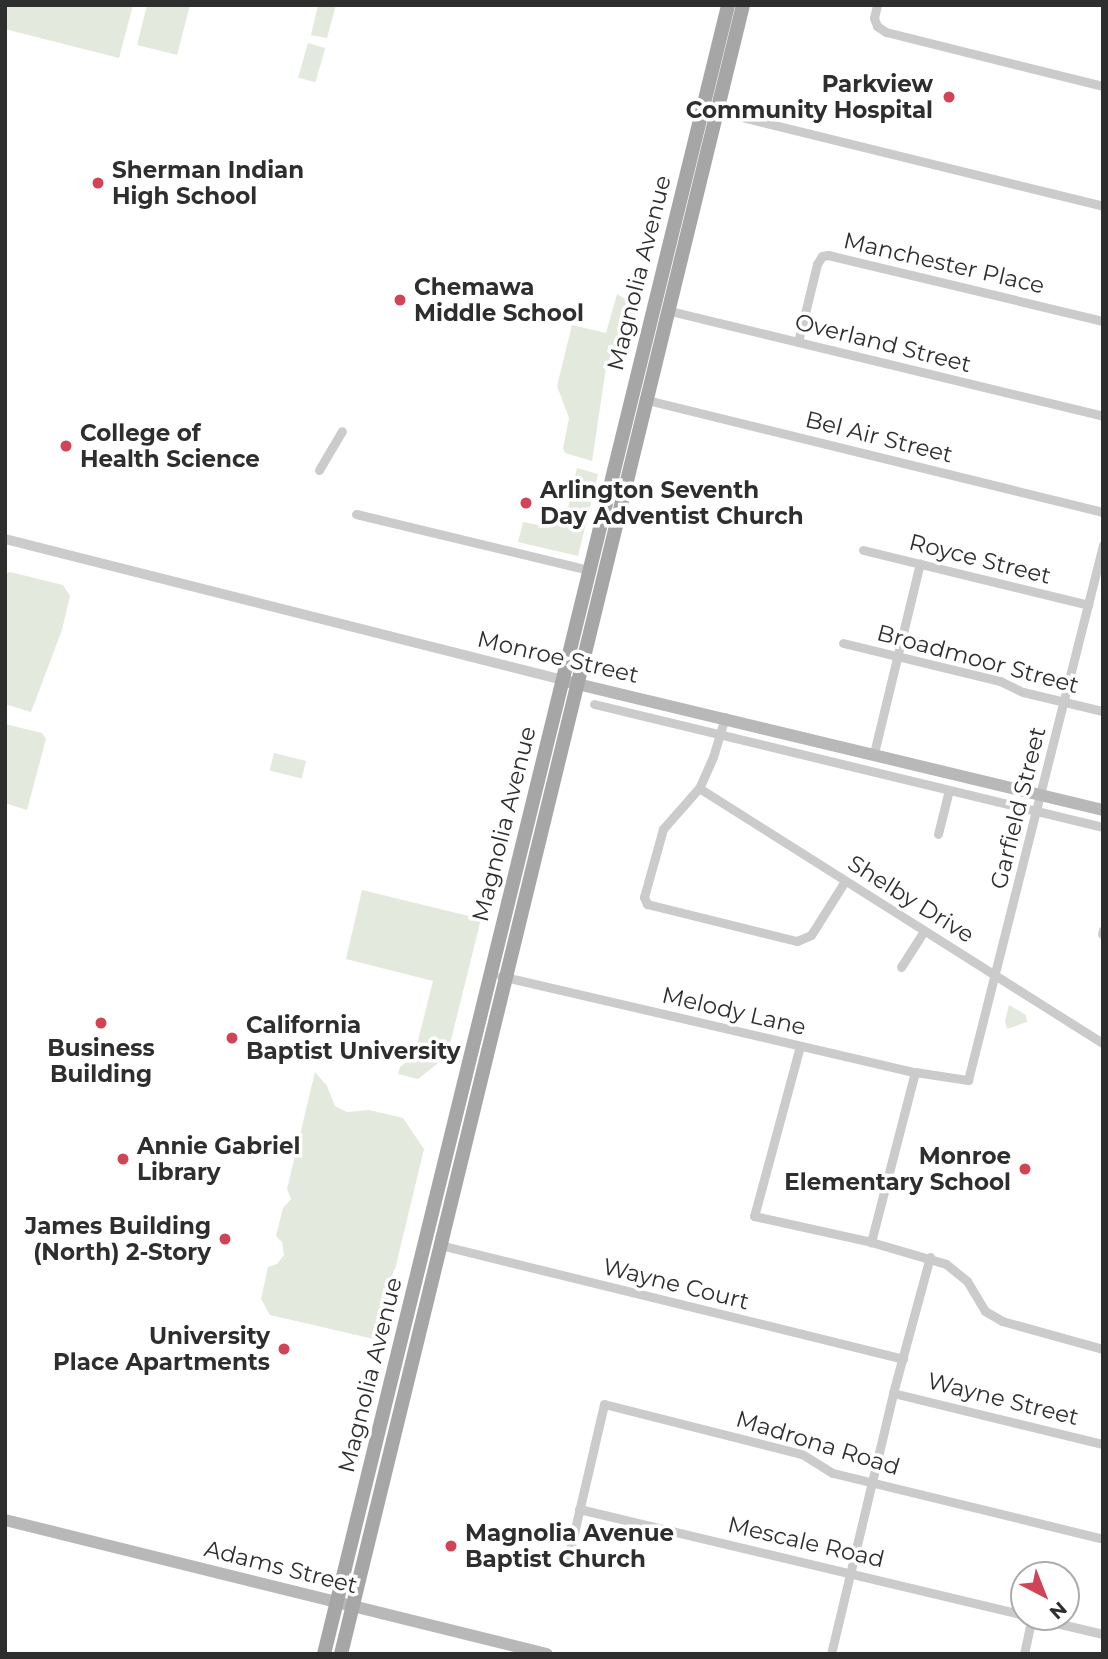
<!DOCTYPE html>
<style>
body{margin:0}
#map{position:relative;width:1108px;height:1659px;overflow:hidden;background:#fff;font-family:Montserrat,sans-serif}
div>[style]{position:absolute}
.green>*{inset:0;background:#e4e9dd;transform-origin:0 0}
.minor>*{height:9px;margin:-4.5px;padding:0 4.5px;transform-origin:4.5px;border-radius:4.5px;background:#cbcbcb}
.tertiary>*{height:10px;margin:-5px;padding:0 5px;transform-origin:5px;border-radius:5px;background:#cbcbcb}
.secondary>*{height:12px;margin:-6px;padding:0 6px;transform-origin:6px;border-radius:6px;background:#b8b8b8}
.primary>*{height:14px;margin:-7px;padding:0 7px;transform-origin:7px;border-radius:7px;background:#a6a6a6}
.dots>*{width:19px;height:19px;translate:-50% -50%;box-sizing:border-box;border:4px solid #fff;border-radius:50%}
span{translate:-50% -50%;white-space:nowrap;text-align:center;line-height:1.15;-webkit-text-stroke:7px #fff;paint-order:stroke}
.poi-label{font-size:23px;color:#2e2e2e;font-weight:700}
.right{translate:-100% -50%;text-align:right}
.left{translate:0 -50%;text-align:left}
.street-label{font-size:23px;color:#2e2e2e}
.frame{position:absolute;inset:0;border:7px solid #2e2e2e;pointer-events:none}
.north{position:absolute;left:1010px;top:1561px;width:70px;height:70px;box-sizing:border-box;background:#fff;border:2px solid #ababab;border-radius:50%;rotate:138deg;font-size:19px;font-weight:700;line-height:28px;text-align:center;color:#2e2e2e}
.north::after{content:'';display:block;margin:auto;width:24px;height:32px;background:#d04456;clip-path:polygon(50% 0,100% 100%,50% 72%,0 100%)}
</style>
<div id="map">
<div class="green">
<div style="clip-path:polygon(5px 5px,133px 5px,119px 58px,5px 29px)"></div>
<div style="clip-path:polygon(147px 5px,190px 5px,177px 55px,137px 45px)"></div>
<div style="clip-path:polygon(318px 5px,336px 5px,327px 38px,311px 35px)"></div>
<div style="left:308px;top:43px;width:18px;height:36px;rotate:16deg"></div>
<div style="clip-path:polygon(617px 294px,637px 306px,631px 333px,616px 342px,606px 368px,592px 461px,565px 453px,563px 448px,569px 418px,557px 386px,572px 325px,606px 333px)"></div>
<div style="clip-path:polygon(577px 468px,598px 474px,578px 556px,518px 542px,523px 522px,548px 527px,550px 522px,562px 527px,564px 525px)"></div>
<div style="clip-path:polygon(10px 572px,63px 585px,70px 596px,62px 630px,31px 712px,5px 704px,5px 574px)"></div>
<div style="clip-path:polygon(5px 724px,42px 733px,46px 739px,27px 810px,5px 803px)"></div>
<div style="left:274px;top:753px;width:33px;height:18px;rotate:14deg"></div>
<div style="clip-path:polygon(362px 890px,481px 919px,447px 1056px,418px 1079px,398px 1074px,400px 1067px,414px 1056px,433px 981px,346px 959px)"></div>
<div style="clip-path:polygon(1009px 1005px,1026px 1015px,1027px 1022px,1007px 1029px,1005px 1021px)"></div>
<div style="clip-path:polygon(315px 1072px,327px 1086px,335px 1106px,347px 1112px,369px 1110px,403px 1118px,424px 1149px,378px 1340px,270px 1315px,261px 1299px,268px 1267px,277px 1264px,284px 1255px,282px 1242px,276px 1236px,283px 1208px,291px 1199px,287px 1189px)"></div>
</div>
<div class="minor">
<div style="left:877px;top:5px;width:13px;rotate:103deg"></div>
<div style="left:874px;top:18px;width:9px;rotate:69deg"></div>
<div style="left:877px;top:26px;width:11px;rotate:34deg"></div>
<div style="left:886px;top:32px;width:224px;rotate:14deg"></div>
<div style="left:717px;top:111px;width:398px;rotate:13.8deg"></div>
<div style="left:666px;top:310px;width:450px;rotate:13.6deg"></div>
<div style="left:798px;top:342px;width:80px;rotate:-76.3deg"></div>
<div style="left:817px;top:264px;width:9px;rotate:-58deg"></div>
<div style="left:822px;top:256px;width:6px;rotate:-9deg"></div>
<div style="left:828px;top:255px;width:283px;rotate:13.5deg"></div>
<div style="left:647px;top:400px;width:470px;rotate:13.8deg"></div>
<div style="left:319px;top:470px;width:45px;rotate:-59.5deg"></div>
<div style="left:356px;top:514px;width:241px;rotate:13.5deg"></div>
<div style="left:863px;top:550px;width:232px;rotate:13.7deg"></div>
<div style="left:843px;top:643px;width:162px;rotate:13.6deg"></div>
<div style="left:1000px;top:681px;width:25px;rotate:26deg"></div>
<div style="left:1023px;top:692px;width:82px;rotate:13.4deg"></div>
<div style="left:594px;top:704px;width:524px;rotate:13.59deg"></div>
<div style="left:725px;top:717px;width:42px;rotate:106.7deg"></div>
<div style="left:713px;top:757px;width:34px;rotate:114deg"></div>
<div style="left:699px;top:788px;width:55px;rotate:131.3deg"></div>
<div style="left:663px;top:829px;width:71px;rotate:105.6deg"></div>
<div style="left:644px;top:897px;width:8px;rotate:67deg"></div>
<div style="left:647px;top:904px;width:154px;rotate:13.9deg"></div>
<div style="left:797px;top:941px;width:15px;rotate:-23deg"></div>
<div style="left:811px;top:935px;width:64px;rotate:-57.8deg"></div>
<div style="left:874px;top:753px;width:195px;rotate:-76.4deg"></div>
<div style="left:699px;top:788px;width:478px;rotate:32.3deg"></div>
<div style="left:938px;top:834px;width:45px;rotate:-76deg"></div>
<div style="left:1102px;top:934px;width:4px;rotate:-76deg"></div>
<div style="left:901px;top:967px;width:43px;rotate:-57.4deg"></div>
<div style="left:501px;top:976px;width:425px;rotate:13.1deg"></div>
<div style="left:915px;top:1072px;width:54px;rotate:8.6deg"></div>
<div style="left:968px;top:1080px;width:552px;rotate:-75.84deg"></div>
<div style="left:800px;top:1046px;width:176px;rotate:105.1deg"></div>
<div style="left:754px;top:1216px;width:120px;rotate:12.5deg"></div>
<div style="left:915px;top:1072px;width:176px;rotate:104.5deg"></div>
<div style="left:871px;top:1242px;width:78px;rotate:16.3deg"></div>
<div style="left:946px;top:1264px;width:27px;rotate:39deg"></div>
<div style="left:967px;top:1281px;width:35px;rotate:59deg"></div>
<div style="left:985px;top:1311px;width:20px;rotate:30deg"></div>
<div style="left:1002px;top:1321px;width:105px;rotate:15.5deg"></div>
<div style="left:440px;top:1245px;width:477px;rotate:13.8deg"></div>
<div style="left:893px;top:1393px;width:216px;rotate:13.7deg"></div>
<div style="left:579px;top:1509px;width:457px;rotate:13.4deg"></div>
<div style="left:568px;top:1559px;width:159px;rotate:-76.9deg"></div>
<div style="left:604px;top:1404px;width:204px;rotate:14.2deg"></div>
<div style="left:802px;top:1454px;width:36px;rotate:32deg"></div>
<div style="left:833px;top:1473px;width:278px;rotate:13.7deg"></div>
<div style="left:1030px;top:1617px;width:75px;rotate:13.1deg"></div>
<div style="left:831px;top:1654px;width:268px;rotate:-76.6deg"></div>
<div style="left:893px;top:1393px;width:141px;rotate:-74.8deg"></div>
<div style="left:1024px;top:1654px;width:38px;rotate:-78deg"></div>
</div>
<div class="tertiary">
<div style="left:5px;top:539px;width:576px;rotate:14.18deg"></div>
</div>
<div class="secondary">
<div style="left:569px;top:682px;width:549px;rotate:13.48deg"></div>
<div style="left:5px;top:1520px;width:558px;rotate:13.89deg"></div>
</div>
<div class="primary">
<div style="left:324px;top:1654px;width:1698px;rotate:-76.23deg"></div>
<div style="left:341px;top:1654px;width:1697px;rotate:-76.3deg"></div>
</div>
<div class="dots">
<div style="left:949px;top:97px;background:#d04456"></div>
<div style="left:98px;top:183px;background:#d04456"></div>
<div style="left:400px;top:300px;background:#d04456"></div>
<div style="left:66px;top:446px;background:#d04456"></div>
<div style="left:526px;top:503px;background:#d04456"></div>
<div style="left:101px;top:1023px;background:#d04456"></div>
<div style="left:232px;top:1038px;background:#d04456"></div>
<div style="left:123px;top:1159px;background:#d04456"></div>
<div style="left:1025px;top:1169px;background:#d04456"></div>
<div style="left:225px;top:1239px;background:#d04456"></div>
<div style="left:284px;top:1349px;background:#d04456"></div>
<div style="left:451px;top:1546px;background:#d04456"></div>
</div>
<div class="poi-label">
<span class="right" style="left:933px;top:97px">Parkview<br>Community Hospital</span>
<span class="left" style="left:112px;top:183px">Sherman Indian<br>High School</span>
<span class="left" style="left:414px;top:300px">Chemawa<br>Middle School</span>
<span class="left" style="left:80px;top:446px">College of<br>Health Science</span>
<span class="left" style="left:540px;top:503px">Arlington Seventh<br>Day Adventist Church</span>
<span class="left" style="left:246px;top:1038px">California<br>Baptist University</span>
<span style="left:101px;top:1061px">Business<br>Building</span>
<span class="left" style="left:137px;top:1159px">Annie Gabriel<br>Library</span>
<span class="right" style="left:1011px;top:1169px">Monroe<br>Elementary School</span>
<span class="right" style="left:211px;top:1239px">James Building<br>(North) 2-Story</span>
<span class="right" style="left:270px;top:1349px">University<br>Place Apartments</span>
<span class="left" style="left:465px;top:1546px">Magnolia Avenue<br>Baptist Church</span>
</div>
<div class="street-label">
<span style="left:944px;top:263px;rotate:13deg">Manchester Place</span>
<span style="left:639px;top:273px;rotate:-76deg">Magnolia Avenue</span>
<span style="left:883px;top:343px;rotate:14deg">Overland Street</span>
<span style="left:879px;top:437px;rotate:14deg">Bel Air Street</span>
<span style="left:980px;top:559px;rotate:14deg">Royce Street</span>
<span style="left:558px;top:657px;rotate:13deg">Monroe Street</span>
<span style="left:978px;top:659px;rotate:15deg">Broadmoor Street</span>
<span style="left:1018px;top:808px;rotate:-76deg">Garfield Street</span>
<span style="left:504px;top:824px;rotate:-76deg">Magnolia Avenue</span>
<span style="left:911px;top:899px;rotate:32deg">Shelby Drive</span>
<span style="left:734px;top:1011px;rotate:13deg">Melody Lane</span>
<span style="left:676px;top:1284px;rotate:14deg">Wayne Court</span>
<span style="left:370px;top:1375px;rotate:-76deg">Magnolia Avenue</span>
<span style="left:1003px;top:1399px;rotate:14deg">Wayne Street</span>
<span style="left:818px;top:1443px;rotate:17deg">Madrona Road</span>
<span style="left:806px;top:1542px;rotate:13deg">Mescale Road</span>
<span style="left:281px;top:1567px;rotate:14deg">Adams Street</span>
</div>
<div class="frame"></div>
<div class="north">N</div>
</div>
